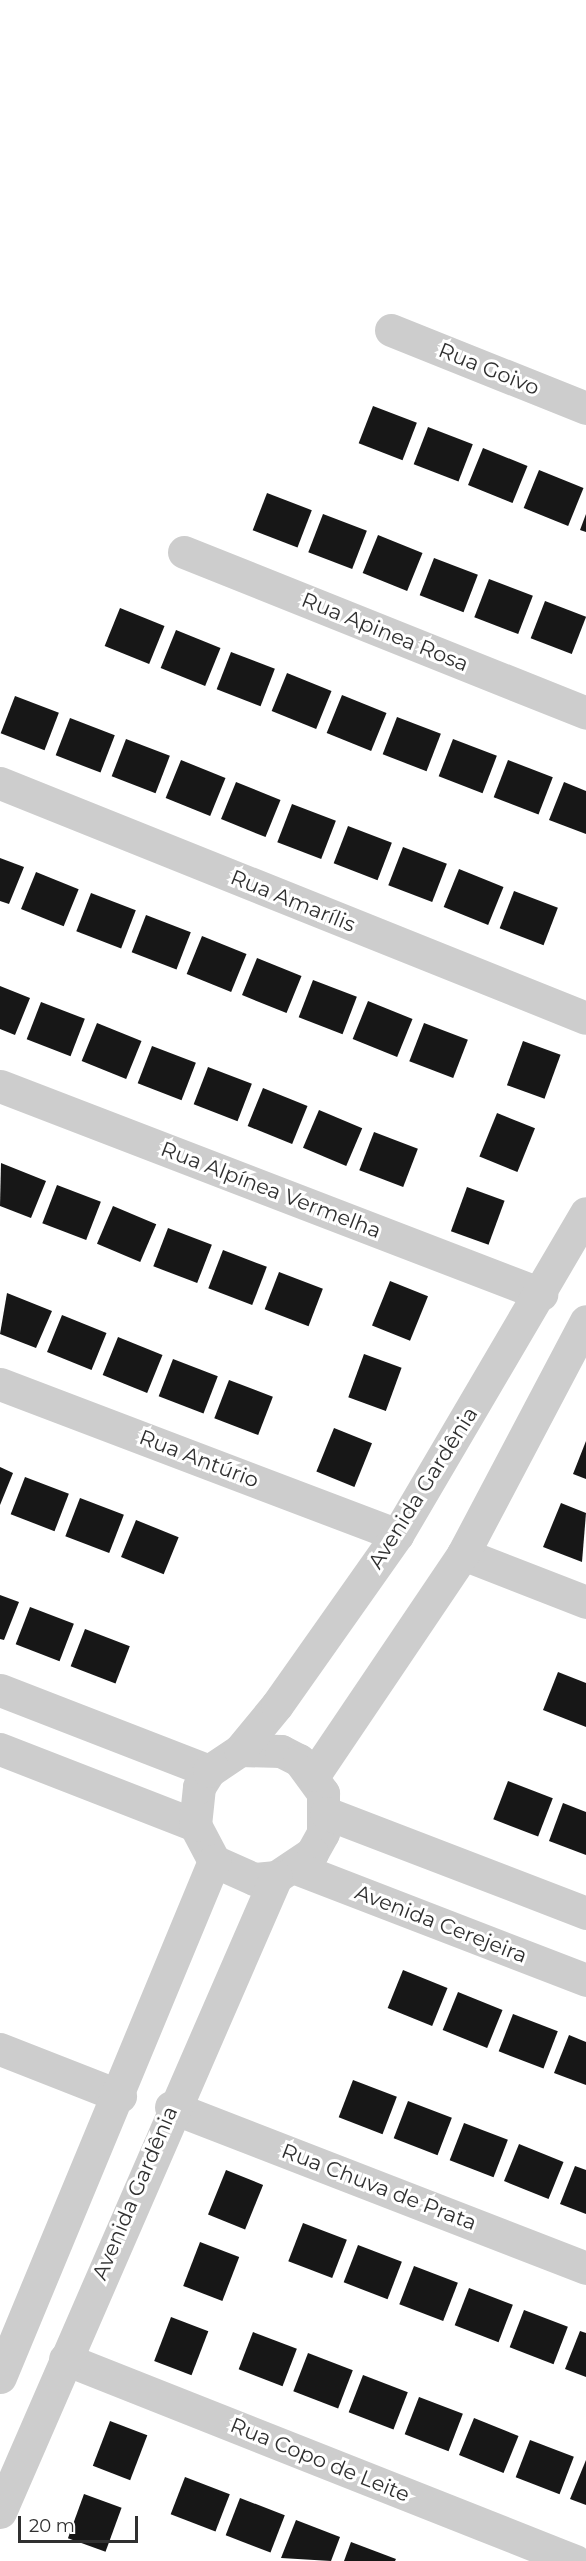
<!DOCTYPE html>
<meta charset="utf-8">
<style>
body{margin:0}
#map{position:relative;width:586px;height:2561px;overflow:hidden;background:#fff;font-family:Montserrat,sans-serif}
div>[style]{position:absolute}
.building>*{inset:0;background:#171717;transform-origin:0 0}
.minor>*{height:33px;margin:-16.5px;padding:0 16.5px;transform-origin:16.5px;border-radius:16.5px;background:#cdcdcd}
span{translate:-50% -50%;white-space:nowrap;text-align:center;line-height:1.15;-webkit-text-stroke:6px #fff;paint-order:stroke}
.street-label{font-size:21px;color:#303030}
.scale{position:absolute;left:18px;top:2516px;width:120px;height:27px;box-sizing:border-box;border:3px solid #303030;border-top:0;padding-left:8px;font-size:18px;line-height:21px;white-space:nowrap;color:#303030;-webkit-text-stroke:4px #fff;paint-order:stroke}
</style>
<div id="map">
<div class="building">
<div style="left:373px;top:406px;width:47px;height:40px;rotate:21deg"></div>
<div style="left:428px;top:427px;width:48px;height:40px;rotate:21deg"></div>
<div style="left:483px;top:448px;width:48px;height:40px;rotate:22deg"></div>
<div style="left:539px;top:470px;width:48px;height:41px;rotate:22deg"></div>
<div style="left:267px;top:493px;width:48px;height:40px;rotate:21deg"></div>
<div style="left:323px;top:514px;width:47px;height:41px;rotate:21deg"></div>
<div style="clip-path:polygon(586px 514px,586px 532px,580px 530px)"></div>
<div style="left:378px;top:535px;width:48px;height:41px;rotate:22deg"></div>
<div style="left:434px;top:558px;width:47px;height:40px;rotate:21deg"></div>
<div style="left:489px;top:579px;width:47px;height:41px;rotate:21deg"></div>
<div style="left:545px;top:601px;width:44px;height:40px;rotate:21deg"></div>
<div style="left:120px;top:608px;width:48px;height:41px;rotate:22deg"></div>
<div style="left:176px;top:630px;width:48px;height:41px;rotate:22deg"></div>
<div style="left:231px;top:652px;width:47px;height:40px;rotate:21deg"></div>
<div style="left:287px;top:673px;width:48px;height:41px;rotate:22deg"></div>
<div style="left:342px;top:695px;width:48px;height:41px;rotate:22deg"></div>
<div style="left:15px;top:696px;width:47px;height:40px;rotate:21deg"></div>
<div style="left:397px;top:717px;width:47px;height:40px;rotate:21deg"></div>
<div style="left:70px;top:718px;width:48px;height:40px;rotate:21deg"></div>
<div style="left:126px;top:739px;width:47px;height:40px;rotate:21deg"></div>
<div style="left:453px;top:739px;width:47px;height:40px;rotate:21deg"></div>
<div style="left:181px;top:760px;width:48px;height:41px;rotate:22deg"></div>
<div style="left:508px;top:760px;width:48px;height:40px;rotate:21deg"></div>
<div style="left:236px;top:782px;width:48px;height:40px;rotate:22deg"></div>
<div style="clip-path:polygon(564px 782px,586px 791px,586px 834px,549px 820px)"></div>
<div style="left:292px;top:804px;width:47px;height:41px;rotate:21deg"></div>
<div style="left:348px;top:826px;width:47px;height:40px;rotate:21deg"></div>
<div style="left:403px;top:847px;width:47px;height:41px;rotate:21deg"></div>
<div style="clip-path:polygon(0 858px,24px 867px,9px 904px,0 901px)"></div>
<div style="left:459px;top:869px;width:48px;height:41px;rotate:22deg"></div>
<div style="left:36px;top:872px;width:46px;height:40px;rotate:22deg"></div>
<div style="left:514px;top:891px;width:47px;height:40px;rotate:21deg"></div>
<div style="left:91px;top:893px;width:48px;height:41px;rotate:21deg"></div>
<div style="left:146px;top:915px;width:48px;height:40px;rotate:21deg"></div>
<div style="left:202px;top:936px;width:48px;height:41px;rotate:22deg"></div>
<div style="left:257px;top:958px;width:48px;height:40px;rotate:22deg"></div>
<div style="left:313px;top:980px;width:47px;height:40px;rotate:21deg"></div>
<div style="clip-path:polygon(0 986px,30px 998px,15px 1035px,0 1029px)"></div>
<div style="left:368px;top:1001px;width:48px;height:41px;rotate:22deg"></div>
<div style="left:41px;top:1002px;width:47px;height:40px;rotate:21deg"></div>
<div style="left:97px;top:1023px;width:48px;height:41px;rotate:22deg"></div>
<div style="left:424px;top:1023px;width:47px;height:41px;rotate:21deg"></div>
<div style="left:523px;top:1041px;width:40px;height:47px;rotate:20deg"></div>
<div style="left:152px;top:1046px;width:47px;height:40px;rotate:21deg"></div>
<div style="left:208px;top:1067px;width:47px;height:40px;rotate:21deg"></div>
<div style="left:263px;top:1088px;width:48px;height:41px;rotate:22deg"></div>
<div style="left:319px;top:1110px;width:47px;height:41px;rotate:23deg"></div>
<div style="left:497px;top:1113px;width:41px;height:47px;rotate:22deg"></div>
<div style="left:374px;top:1132px;width:47px;height:41px;rotate:21deg"></div>
<div style="clip-path:polygon(1px 1163px,46px 1181px,31px 1218px,0 1206px)"></div>
<div style="left:57px;top:1185px;width:47px;height:41px;rotate:21deg"></div>
<div style="left:467px;top:1187px;width:40px;height:47px;rotate:20deg"></div>
<div style="left:113px;top:1206px;width:47px;height:41px;rotate:23deg"></div>
<div style="left:168px;top:1228px;width:47px;height:41px;rotate:21deg"></div>
<div style="left:223px;top:1250px;width:47px;height:41px;rotate:21deg"></div>
<div style="left:279px;top:1272px;width:47px;height:40px;rotate:21deg"></div>
<div style="left:390px;top:1281px;width:41px;height:48px;rotate:22deg"></div>
<div style="clip-path:polygon(7px 1293px,52px 1311px,36px 1348px,0 1334px)"></div>
<div style="left:62px;top:1315px;width:48px;height:40px;rotate:22deg"></div>
<div style="left:118px;top:1337px;width:48px;height:41px;rotate:22deg"></div>
<div style="left:364px;top:1354px;width:40px;height:46px;rotate:20deg"></div>
<div style="left:173px;top:1359px;width:48px;height:40px;rotate:21deg"></div>
<div style="left:229px;top:1380px;width:47px;height:41px;rotate:21deg"></div>
<div style="left:334px;top:1428px;width:41px;height:47px;rotate:22deg"></div>
<div style="clip-path:polygon(586px 1441px,586px 1479px,573px 1474px)"></div>
<div style="clip-path:polygon(0 1467px,13px 1473px,0 1505px)"></div>
<div style="left:25px;top:1477px;width:47px;height:40px;rotate:21deg"></div>
<div style="left:80px;top:1498px;width:47px;height:41px;rotate:21deg"></div>
<div style="clip-path:polygon(561px 1503px,586px 1513px,582px 1562px,543px 1547px)"></div>
<div style="left:136px;top:1520px;width:46px;height:40px;rotate:22deg"></div>
<div style="clip-path:polygon(0 1595px,19px 1602px,4px 1640px,0 1639px)"></div>
<div style="left:30px;top:1607px;width:47px;height:40px;rotate:21deg"></div>
<div style="left:85px;top:1629px;width:48px;height:40px;rotate:21deg"></div>
<div style="clip-path:polygon(558px 1672px,586px 1683px,586px 1727px,543px 1710px)"></div>
<div style="left:508px;top:1781px;width:48px;height:41px;rotate:21deg"></div>
<div style="clip-path:polygon(563px 1803px,586px 1812px,586px 1855px,549px 1841px)"></div>
<div style="left:403px;top:1970px;width:48px;height:41px;rotate:22deg"></div>
<div style="left:458px;top:1992px;width:48px;height:41px;rotate:22deg"></div>
<div style="left:513px;top:2014px;width:48px;height:40px;rotate:21deg"></div>
<div style="clip-path:polygon(569px 2035px,586px 2042px,586px 2085px,554px 2073px)"></div>
<div style="left:353px;top:2080px;width:47px;height:40px;rotate:21deg"></div>
<div style="left:408px;top:2101px;width:47px;height:40px;rotate:21deg"></div>
<div style="left:464px;top:2123px;width:47px;height:40px;rotate:21deg"></div>
<div style="left:519px;top:2144px;width:48px;height:40px;rotate:22deg"></div>
<div style="clip-path:polygon(575px 2166px,586px 2170px,586px 2214px,560px 2204px)"></div>
<div style="left:226px;top:2170px;width:40px;height:48px;rotate:22deg"></div>
<div style="left:303px;top:2223px;width:47px;height:41px;rotate:21deg"></div>
<div style="left:200px;top:2242px;width:42px;height:47px;rotate:21deg"></div>
<div style="left:358px;top:2245px;width:47px;height:40px;rotate:21deg"></div>
<div style="left:414px;top:2266px;width:47px;height:41px;rotate:21deg"></div>
<div style="left:469px;top:2288px;width:47px;height:40px;rotate:21deg"></div>
<div style="left:524px;top:2310px;width:47px;height:40px;rotate:21deg"></div>
<div style="left:171px;top:2317px;width:40px;height:47px;rotate:21deg"></div>
<div style="clip-path:polygon(580px 2331px,586px 2333px,586px 2377px,565px 2369px)"></div>
<div style="left:253px;top:2332px;width:47px;height:40px;rotate:21deg"></div>
<div style="left:308px;top:2353px;width:48px;height:41px;rotate:21deg"></div>
<div style="left:363px;top:2375px;width:48px;height:40px;rotate:21deg"></div>
<div style="left:419px;top:2397px;width:47px;height:40px;rotate:21deg"></div>
<div style="left:474px;top:2418px;width:48px;height:40px;rotate:22deg"></div>
<div style="left:110px;top:2421px;width:40px;height:48px;rotate:21deg"></div>
<div style="left:530px;top:2440px;width:47px;height:40px;rotate:21deg"></div>
<div style="clip-path:polygon(586px 2460px,586px 2505px,570px 2499px)"></div>
<div style="left:185px;top:2477px;width:48px;height:40px;rotate:21deg"></div>
<div style="left:84px;top:2494px;width:40px;height:47px;rotate:20deg"></div>
<div style="left:240px;top:2498px;width:48px;height:40px;rotate:21deg"></div>
<div style="clip-path:polygon(296px 2520px,340px 2537px,331px 2561px,281px 2558px)"></div>
<div style="clip-path:polygon(351px 2542px,396px 2559px,395px 2561px,344px 2561px)"></div>
</div>
<div class="minor">
<div style="left:391px;top:330px;width:210px;rotate:21.8deg"></div>
<div style="left:184px;top:552px;width:433px;rotate:21.8deg"></div>
<div style="left:0;top:783px;width:631px;rotate:21.85deg"></div>
<div style="left:0;top:1086px;width:580px;rotate:21.03deg"></div>
<div style="left:0;top:1384px;width:425px;rotate:20.8deg"></div>
<div style="left:463px;top:1554px;width:132px;rotate:21.3deg"></div>
<div style="left:0;top:1690px;width:224px;rotate:21.2deg"></div>
<div style="left:0;top:1749px;width:209px;rotate:21.3deg"></div>
<div style="left:240px;top:1750px;width:41px;rotate:1.4deg"></div>
<div style="left:281px;top:1751px;width:20px;rotate:27deg"></div>
<div style="left:299px;top:1760px;width:41px;rotate:54deg"></div>
<div style="left:323px;top:1793px;width:40px;rotate:90deg"></div>
<div style="left:323px;top:1833px;width:23px;rotate:119deg"></div>
<div style="left:312px;top:1853px;width:43px;rotate:146.3deg"></div>
<div style="left:276px;top:1877px;width:22px;rotate:175deg"></div>
<div style="left:254px;top:1879px;width:44px;rotate:-155.8deg"></div>
<div style="left:214px;top:1861px;width:41px;rotate:-117.8deg"></div>
<div style="left:195px;top:1825px;width:38px;rotate:-84deg"></div>
<div style="left:199px;top:1787px;width:19px;rotate:-58deg"></div>
<div style="left:209px;top:1771px;width:37px;rotate:-34deg"></div>
<div style="left:240px;top:1750px;width:58px;rotate:-50.6deg"></div>
<div style="left:277px;top:1705px;width:208px;rotate:-54.8deg"></div>
<div style="left:397px;top:1535px;width:373px;rotate:-59.6deg"></div>
<div style="left:314px;top:1775px;width:267px;rotate:-56deg"></div>
<div style="left:463px;top:1554px;width:263px;rotate:-62.2deg"></div>
<div style="left:326px;top:1813px;width:279px;rotate:21deg"></div>
<div style="left:296px;top:1868px;width:311px;rotate:21.1deg"></div>
<div style="left:0;top:2049px;width:129px;rotate:21.4deg"></div>
<div style="left:171px;top:2107px;width:445px;rotate:21.2deg"></div>
<div style="left:65px;top:2359px;width:549px;rotate:21.61deg"></div>
<div style="left:0;top:2377px;width:559px;rotate:-67.47deg"></div>
<div style="left:0;top:2512px;width:692px;rotate:-66.51deg"></div>
</div>
<div class="street-label">
<span style="left:489px;top:369px;rotate:22deg">Rua Goivo</span>
<span style="left:385px;top:632px;rotate:22deg">Rua Apinea Rosa</span>
<span style="left:293px;top:901px;rotate:22deg">Rua Amarílis</span>
<span style="left:271px;top:1190px;rotate:21deg">Rua Alpínea Vermelha</span>
<span style="left:199px;top:1459px;rotate:21deg">Rua Antúrio</span>
<span style="left:423px;top:1488px;rotate:-58deg">Avenida Gardênia</span>
<span style="left:441px;top:1924px;rotate:21deg">Avenida Cerejeira</span>
<span style="left:379px;top:2187px;rotate:21deg">Rua Chuva de Prata</span>
<span style="left:135px;top:2193px;rotate:-67deg">Avenida Gardênia</span>
<span style="left:320px;top:2460px;rotate:22deg">Rua Copo de Leite</span>
</div>
<div class="scale">20 m</div>
</div>
